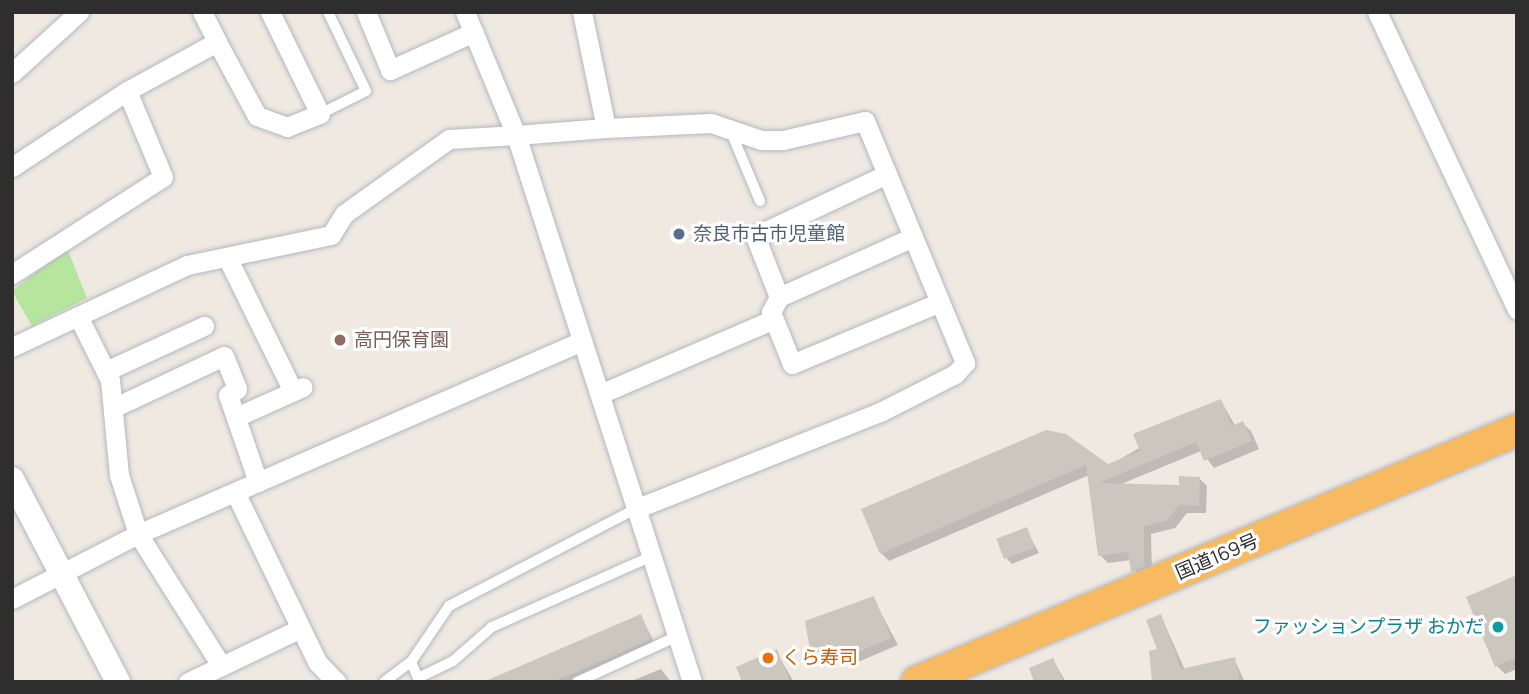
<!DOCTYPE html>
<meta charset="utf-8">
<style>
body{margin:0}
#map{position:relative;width:1529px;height:694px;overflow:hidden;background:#efe9e1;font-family:Manrope,"Noto Sans JP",sans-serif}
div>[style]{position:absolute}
.green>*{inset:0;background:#b6e59e}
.shadow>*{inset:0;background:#0003}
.building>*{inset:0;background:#cbc7bf;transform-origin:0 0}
.roads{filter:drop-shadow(0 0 2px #b4b7c1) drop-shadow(0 0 2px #b4b7c1)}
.service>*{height:10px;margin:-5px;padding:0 5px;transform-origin:5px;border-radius:5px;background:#fff}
.minor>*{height:19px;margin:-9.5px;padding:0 9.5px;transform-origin:9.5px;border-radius:9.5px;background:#fff}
.tertiary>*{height:24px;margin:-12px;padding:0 12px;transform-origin:12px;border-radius:12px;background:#fff}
.trunk>*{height:32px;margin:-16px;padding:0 16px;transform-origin:16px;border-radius:16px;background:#f8ba60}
.dots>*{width:19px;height:19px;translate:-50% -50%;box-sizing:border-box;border:4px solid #fff;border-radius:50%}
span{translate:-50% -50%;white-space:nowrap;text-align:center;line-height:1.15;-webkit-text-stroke:6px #fff;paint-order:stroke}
.service-label{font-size:19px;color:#4e5e75}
.left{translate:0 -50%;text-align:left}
.education-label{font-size:19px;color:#785e54}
.street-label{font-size:19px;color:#2e2e2e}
.culture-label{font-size:19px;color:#0d838f}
.right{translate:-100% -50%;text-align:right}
.food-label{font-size:19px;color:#c56008}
.frame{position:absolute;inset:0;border:14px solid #2e2e2e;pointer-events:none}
</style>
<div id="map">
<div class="green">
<div style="clip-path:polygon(67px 248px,87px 298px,32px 326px,12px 291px)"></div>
</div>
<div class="shadow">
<div style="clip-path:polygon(1221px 401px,1236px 427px,1243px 424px,1251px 431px,1259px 449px,1214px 468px,1201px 451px,1119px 485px,1181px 487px,1199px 478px,1207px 486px,1206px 513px,1187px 513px,1175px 528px,1151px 534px,1152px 574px,1140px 579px,1131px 560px,1108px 563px,1100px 555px,1089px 475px,889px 561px,881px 553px,1046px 431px,1108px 466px)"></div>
<div style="clip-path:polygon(1026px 529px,1039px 553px,1012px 564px,1007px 559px)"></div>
<div style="clip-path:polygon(1517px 577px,1517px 669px,1505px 674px,1497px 666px)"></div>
<div style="clip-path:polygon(873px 598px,898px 645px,858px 662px,851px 656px,820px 661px,813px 654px)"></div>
<div style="clip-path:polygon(641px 616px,655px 644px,567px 682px,508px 682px)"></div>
<div style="clip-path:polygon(1161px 616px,1185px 670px,1234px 659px,1245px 682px,1158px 682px)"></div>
<div style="clip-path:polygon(776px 652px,794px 682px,744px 682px)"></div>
<div style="clip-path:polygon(1053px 660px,1066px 682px,1036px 682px)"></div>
<div style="clip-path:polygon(661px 669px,671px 682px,629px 682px)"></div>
</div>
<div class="building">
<div style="clip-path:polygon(1221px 399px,1232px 426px,1243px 421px,1252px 441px,1204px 461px,1196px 442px,1099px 483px,1179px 485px,1179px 476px,1200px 477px,1199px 506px,1179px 505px,1167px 521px,1144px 526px,1144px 567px,1131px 572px,1128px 552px,1098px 556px,1086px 465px,880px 554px,861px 509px,1046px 430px,1066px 434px,1108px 464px,1140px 451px,1133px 434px)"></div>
<div style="left:1027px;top:527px;width:22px;height:33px;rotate:69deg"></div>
<div style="clip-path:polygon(1517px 575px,1517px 657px,1495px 667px,1466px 597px)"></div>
<div style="clip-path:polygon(874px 596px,891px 638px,849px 656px,846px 648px,811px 655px,805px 621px)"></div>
<div style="clip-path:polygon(641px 614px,651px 639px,577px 672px,552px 682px,483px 682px)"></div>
<div style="clip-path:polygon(1161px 614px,1181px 669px,1235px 657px,1240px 682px,1152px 682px,1149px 651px,1157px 649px,1146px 620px)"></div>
<div style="clip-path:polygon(777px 649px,790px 682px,742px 682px,736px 667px)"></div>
<div style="clip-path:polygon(1053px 658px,1064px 682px,1034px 682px,1029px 668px)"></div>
</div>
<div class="roads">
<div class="service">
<div style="left:320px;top:114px;width:51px;rotate:-26.6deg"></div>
<div style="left:366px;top:91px;width:88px;rotate:-115.7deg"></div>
<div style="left:731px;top:132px;width:75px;rotate:67.2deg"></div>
<div style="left:411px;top:662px;width:17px;rotate:66deg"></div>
<div style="left:418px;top:678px;width:39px;rotate:-26deg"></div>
<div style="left:453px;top:661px;width:52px;rotate:-41.1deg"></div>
<div style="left:492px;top:627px;width:173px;rotate:-23.9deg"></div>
<div style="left:384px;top:682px;width:34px;rotate:-37deg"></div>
<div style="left:411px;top:662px;width:68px;rotate:-55.8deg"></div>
<div style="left:449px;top:606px;width:212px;rotate:-27.5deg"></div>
<div style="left:577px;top:682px;width:111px;rotate:-24.5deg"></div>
</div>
<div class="minor">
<div style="left:202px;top:12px;width:34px;rotate:63deg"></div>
<div style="left:366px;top:12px;width:63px;rotate:67.5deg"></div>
<div style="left:390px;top:70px;width:92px;rotate:-24.3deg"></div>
<div style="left:582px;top:12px;width:118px;rotate:78.3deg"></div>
<div style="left:606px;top:128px;width:90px;rotate:175.6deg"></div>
<div style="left:516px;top:135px;width:575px;rotate:72.16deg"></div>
<div style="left:1377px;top:12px;width:329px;rotate:64.8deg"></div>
<div style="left:12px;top:73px;width:91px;rotate:-42.3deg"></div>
<div style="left:606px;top:128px;width:105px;rotate:-2.7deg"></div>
<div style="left:711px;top:123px;width:53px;rotate:18.8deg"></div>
<div style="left:761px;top:140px;width:22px"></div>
<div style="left:783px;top:140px;width:84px;rotate:-13deg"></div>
<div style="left:865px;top:121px;width:262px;rotate:67.5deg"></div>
<div style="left:965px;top:363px;width:15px;rotate:132deg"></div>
<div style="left:955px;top:374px;width:84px;rotate:153.1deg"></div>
<div style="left:880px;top:412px;width:261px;rotate:158.4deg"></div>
<div style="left:12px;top:167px;width:138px;rotate:-33.5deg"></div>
<div style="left:127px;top:91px;width:102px;rotate:-28.6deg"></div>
<div style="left:217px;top:42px;width:84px;rotate:61.6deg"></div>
<div style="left:257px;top:116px;width:32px;rotate:20deg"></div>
<div style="left:287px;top:127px;width:35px;rotate:-22deg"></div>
<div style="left:320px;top:114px;width:114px;rotate:-116.1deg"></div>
<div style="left:887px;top:174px;width:146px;rotate:154.8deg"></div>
<div style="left:755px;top:236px;width:66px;rotate:68.5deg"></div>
<div style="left:779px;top:297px;width:17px;rotate:118deg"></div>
<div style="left:771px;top:312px;width:56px;rotate:68deg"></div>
<div style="left:792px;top:364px;width:160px;rotate:-22.7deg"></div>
<div style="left:227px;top:257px;width:149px;rotate:63.8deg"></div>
<div style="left:12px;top:274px;width:179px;rotate:-32.7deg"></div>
<div style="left:163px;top:177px;width:93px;rotate:-112.7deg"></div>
<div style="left:779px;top:297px;width:147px;rotate:-24.1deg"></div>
<div style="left:78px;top:316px;width:72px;rotate:63.4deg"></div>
<div style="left:110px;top:380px;width:95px;rotate:84.6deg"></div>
<div style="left:119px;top:475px;width:62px;rotate:72.1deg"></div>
<div style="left:138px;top:534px;width:151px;rotate:57.7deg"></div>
<div style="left:12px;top:347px;width:193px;rotate:-25.1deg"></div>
<div style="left:187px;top:265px;width:147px;rotate:-11.8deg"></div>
<div style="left:331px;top:235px;width:25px;rotate:-58deg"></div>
<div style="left:344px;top:214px;width:129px;rotate:-35.5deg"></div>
<div style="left:449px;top:139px;width:67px;rotate:-3.4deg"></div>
<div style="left:516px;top:135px;width:133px;rotate:-112.5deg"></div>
<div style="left:106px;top:371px;width:108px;rotate:-24.7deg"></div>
<div style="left:600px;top:394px;width:189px;rotate:-23.3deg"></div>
<div style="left:115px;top:407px;width:120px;rotate:-25.1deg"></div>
<div style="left:224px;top:356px;width:35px;rotate:68deg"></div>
<div style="left:237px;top:389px;width:11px;rotate:146deg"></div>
<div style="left:228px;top:395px;width:92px;rotate:71deg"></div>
<div style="left:236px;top:417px;width:73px;rotate:-24.1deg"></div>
<div style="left:235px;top:492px;width:189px;rotate:64.2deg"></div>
<div style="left:317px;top:662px;width:28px;rotate:46deg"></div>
<div style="left:12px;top:599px;width:142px;rotate:-27.3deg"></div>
<div style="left:138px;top:534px;width:484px;rotate:-23.5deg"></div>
<div style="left:188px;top:682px;width:123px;rotate:-25.5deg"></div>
</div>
<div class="tertiary">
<div style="left:12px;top:479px;width:229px;rotate:62.4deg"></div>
</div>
<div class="trunk">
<div style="left:917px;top:682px;width:651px;rotate:-22.78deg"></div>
</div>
</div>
<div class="dots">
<div style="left:679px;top:234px;background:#5c6f8a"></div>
<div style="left:340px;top:340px;background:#8d6e63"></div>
<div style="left:1498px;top:627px;background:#0f9aa8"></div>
<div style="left:768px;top:658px;background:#e8710a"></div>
</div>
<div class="service-label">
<span class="left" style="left:693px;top:234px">奈良市古市児童館</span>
</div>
<div class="education-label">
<span class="left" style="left:354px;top:340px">高円保育園</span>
</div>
<div class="street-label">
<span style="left:1217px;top:557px;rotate:-23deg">国道169号</span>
</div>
<div class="culture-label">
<span class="right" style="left:1484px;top:627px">ファッションプラザ おかだ</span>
</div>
<div class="food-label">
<span class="left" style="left:782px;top:658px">くら寿司</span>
</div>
<div class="frame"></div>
</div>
